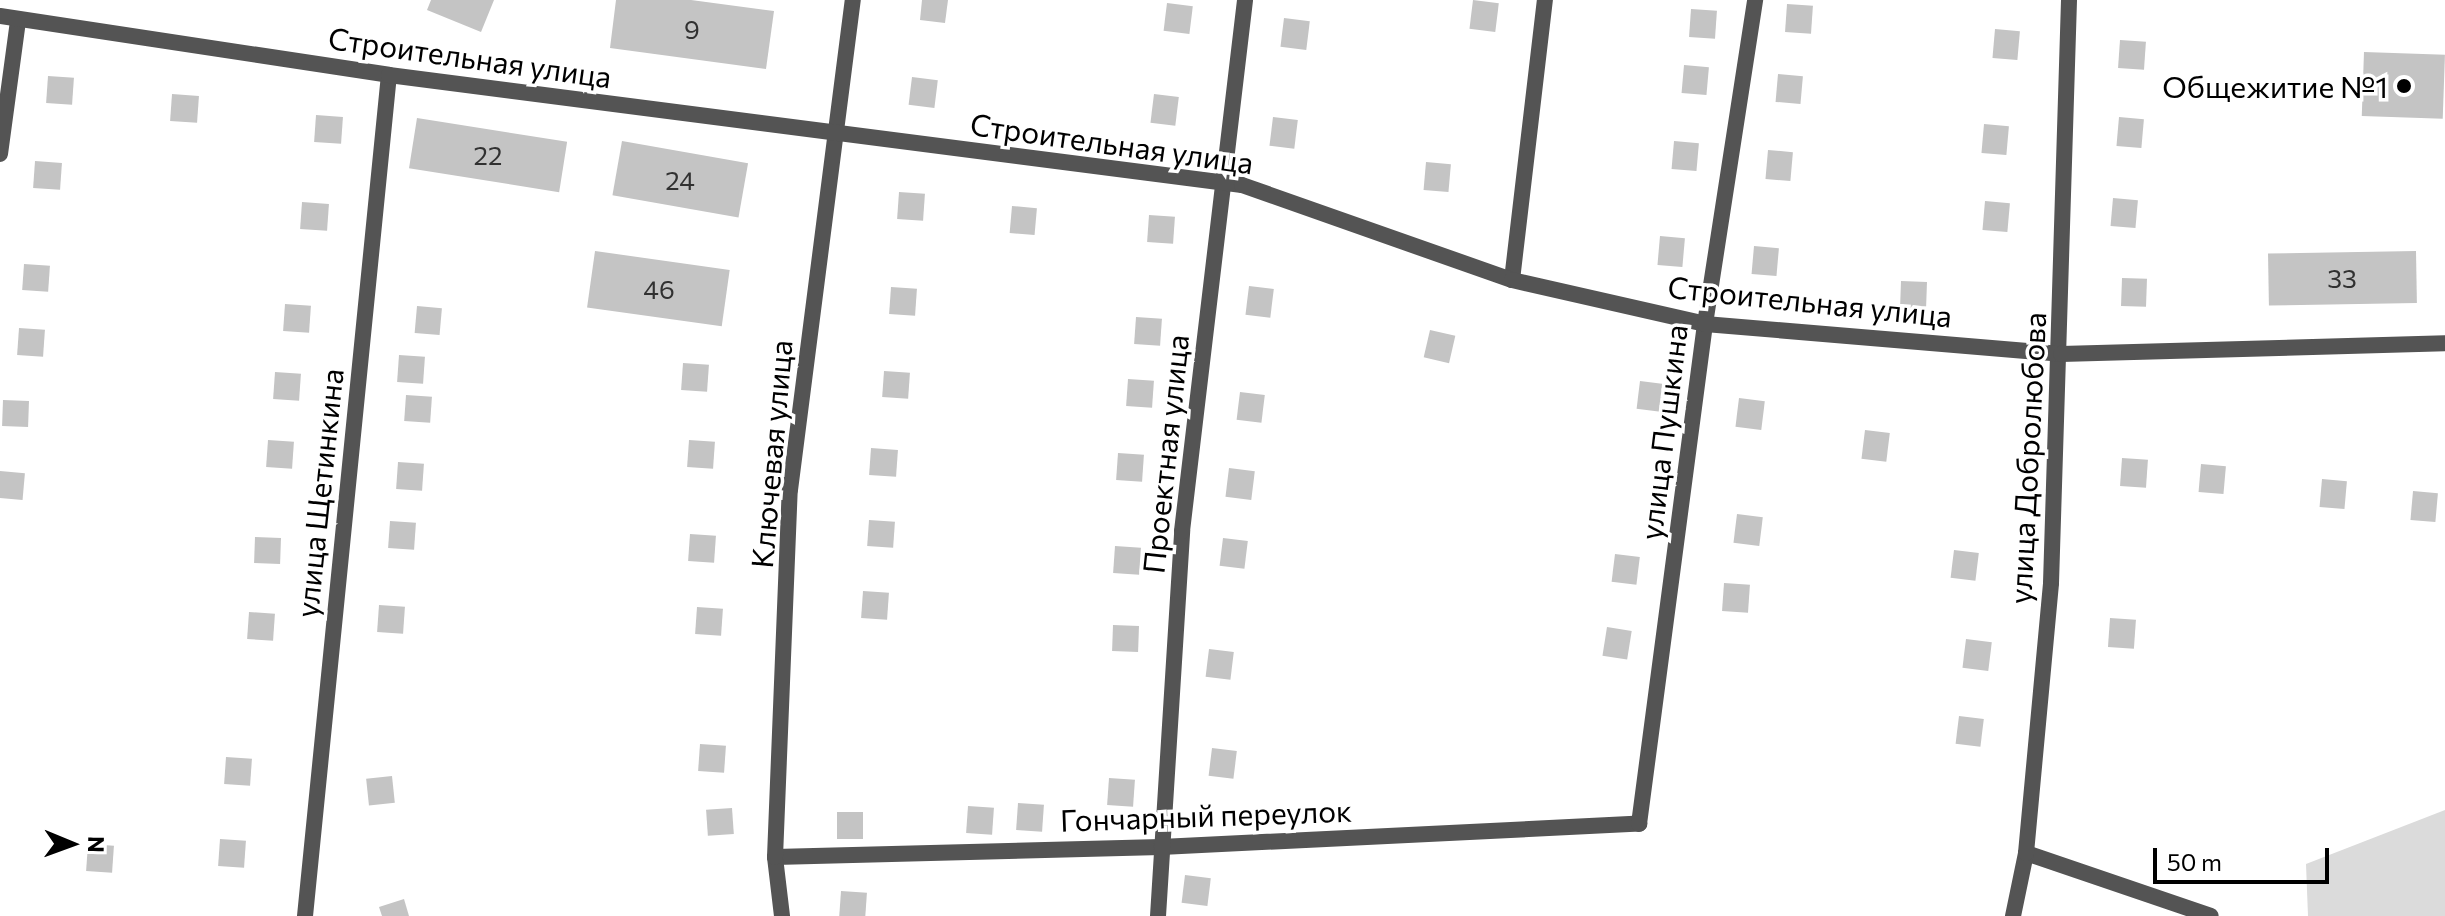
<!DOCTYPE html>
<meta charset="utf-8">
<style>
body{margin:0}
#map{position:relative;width:2445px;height:916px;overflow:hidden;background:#fff;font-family:Commissioner,sans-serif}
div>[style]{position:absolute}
.green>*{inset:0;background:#dbdbdb}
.building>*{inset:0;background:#c4c4c4;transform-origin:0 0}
.minor>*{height:16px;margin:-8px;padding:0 8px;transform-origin:8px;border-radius:8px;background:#545454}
.tertiary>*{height:16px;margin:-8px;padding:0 8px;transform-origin:8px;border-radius:8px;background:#545454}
.dots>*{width:22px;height:22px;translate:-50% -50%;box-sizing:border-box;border:4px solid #fff;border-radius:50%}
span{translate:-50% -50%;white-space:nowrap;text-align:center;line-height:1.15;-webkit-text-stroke:7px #fff;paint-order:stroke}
.number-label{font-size:26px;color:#313131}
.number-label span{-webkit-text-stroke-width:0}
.street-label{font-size:30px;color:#000}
.poi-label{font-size:30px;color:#000}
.right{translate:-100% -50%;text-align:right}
.north{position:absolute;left:32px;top:804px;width:80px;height:80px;-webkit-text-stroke:6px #fff;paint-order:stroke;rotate:91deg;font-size:22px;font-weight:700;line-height:32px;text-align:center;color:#000}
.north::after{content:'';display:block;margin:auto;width:28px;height:36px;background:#000;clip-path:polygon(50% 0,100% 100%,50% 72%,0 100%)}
.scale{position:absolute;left:2153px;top:848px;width:176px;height:36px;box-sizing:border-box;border:4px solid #000;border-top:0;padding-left:10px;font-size:24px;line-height:28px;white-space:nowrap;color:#000;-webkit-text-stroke:6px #fff;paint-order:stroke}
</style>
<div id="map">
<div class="green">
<div style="clip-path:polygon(2445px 810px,2445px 916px,2308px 916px,2306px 864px)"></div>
</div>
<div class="building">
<div style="clip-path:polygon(431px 0,494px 0,481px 32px,427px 10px)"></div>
<div style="clip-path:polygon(616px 0,691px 0,774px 11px,766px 69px,610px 48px)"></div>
<div style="clip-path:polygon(922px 0,948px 0,945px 23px,920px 20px)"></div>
<div style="left:1473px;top:0;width:26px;height:29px;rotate:7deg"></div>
<div style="left:1167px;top:3px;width:26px;height:28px;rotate:7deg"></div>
<div style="left:1787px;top:4px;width:26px;height:28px;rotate:4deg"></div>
<div style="left:1691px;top:9px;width:26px;height:28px;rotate:4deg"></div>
<div style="left:1284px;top:18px;width:26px;height:29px;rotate:7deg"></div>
<div style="left:1995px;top:29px;width:25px;height:29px;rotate:5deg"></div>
<div style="left:2120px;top:40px;width:26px;height:28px;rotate:4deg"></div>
<div style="left:2364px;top:52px;width:81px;height:64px;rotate:2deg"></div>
<div style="left:1684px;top:65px;width:25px;height:28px;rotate:5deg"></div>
<div style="left:1778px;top:74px;width:25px;height:28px;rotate:5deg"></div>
<div style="left:48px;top:76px;width:26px;height:27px;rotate:4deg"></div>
<div style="left:912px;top:77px;width:26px;height:28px;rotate:7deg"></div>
<div style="left:172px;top:94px;width:27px;height:27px;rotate:4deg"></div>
<div style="left:1154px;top:94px;width:25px;height:29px;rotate:7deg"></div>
<div style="left:316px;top:115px;width:27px;height:27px;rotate:4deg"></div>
<div style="left:1273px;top:117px;width:25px;height:29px;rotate:7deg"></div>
<div style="left:2119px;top:117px;width:25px;height:29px;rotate:5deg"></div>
<div style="left:417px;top:118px;width:152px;height:51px;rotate:9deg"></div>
<div style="left:1984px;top:124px;width:25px;height:29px;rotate:5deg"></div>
<div style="left:622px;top:141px;width:128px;height:55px;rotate:10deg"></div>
<div style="left:1674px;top:141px;width:25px;height:28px;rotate:5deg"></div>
<div style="left:1768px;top:150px;width:25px;height:29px;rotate:5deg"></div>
<div style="left:35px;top:161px;width:27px;height:27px;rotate:4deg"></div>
<div style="left:1426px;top:162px;width:25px;height:28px;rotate:5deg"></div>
<div style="left:899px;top:192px;width:26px;height:27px;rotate:4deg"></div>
<div style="left:2113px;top:198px;width:25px;height:28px;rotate:5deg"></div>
<div style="left:1985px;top:201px;width:25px;height:29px;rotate:5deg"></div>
<div style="left:302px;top:202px;width:27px;height:27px;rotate:4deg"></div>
<div style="left:1012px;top:206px;width:25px;height:27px;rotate:5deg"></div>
<div style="left:1149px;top:215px;width:26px;height:27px;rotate:4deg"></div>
<div style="left:1660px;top:236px;width:25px;height:29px;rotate:5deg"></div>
<div style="left:1754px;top:246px;width:25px;height:28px;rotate:5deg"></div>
<div style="left:595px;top:251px;width:136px;height:57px;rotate:8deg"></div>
<div style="left:2416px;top:251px;width:52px;height:148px;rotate:89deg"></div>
<div style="left:24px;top:264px;width:26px;height:26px;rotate:4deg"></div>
<div style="left:2122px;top:278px;width:25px;height:28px;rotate:2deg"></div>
<div style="left:1901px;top:281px;width:26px;height:28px;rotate:2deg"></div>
<div style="left:1249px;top:286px;width:25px;height:29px;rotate:7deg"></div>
<div style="left:891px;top:287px;width:26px;height:27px;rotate:4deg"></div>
<div style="left:285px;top:304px;width:26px;height:27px;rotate:4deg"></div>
<div style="left:417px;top:306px;width:25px;height:27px;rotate:5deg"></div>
<div style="left:1136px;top:317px;width:26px;height:27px;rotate:4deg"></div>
<div style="left:19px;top:328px;width:26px;height:27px;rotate:4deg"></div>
<div style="left:1430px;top:330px;width:26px;height:28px;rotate:13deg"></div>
<div style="left:399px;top:355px;width:26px;height:27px;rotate:4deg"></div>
<div style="left:683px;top:363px;width:26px;height:27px;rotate:4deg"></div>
<div style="left:884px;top:371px;width:26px;height:26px;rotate:4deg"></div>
<div style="left:275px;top:372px;width:26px;height:27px;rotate:4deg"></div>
<div style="left:1128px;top:379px;width:26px;height:27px;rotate:4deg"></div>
<div style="left:1640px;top:381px;width:26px;height:28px;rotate:7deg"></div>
<div style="left:1240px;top:392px;width:25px;height:28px;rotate:7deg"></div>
<div style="left:406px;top:395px;width:26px;height:26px;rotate:4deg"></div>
<div style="left:1739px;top:398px;width:26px;height:29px;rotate:7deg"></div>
<div style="left:3px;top:400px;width:26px;height:26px;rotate:2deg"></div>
<div style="left:1865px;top:430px;width:25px;height:29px;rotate:7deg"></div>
<div style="left:268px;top:440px;width:26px;height:27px;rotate:4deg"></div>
<div style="left:689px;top:440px;width:26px;height:27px;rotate:4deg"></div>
<div style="left:871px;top:448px;width:27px;height:27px;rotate:4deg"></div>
<div style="left:1118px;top:453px;width:26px;height:27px;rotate:4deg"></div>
<div style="left:2122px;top:458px;width:26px;height:28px;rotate:4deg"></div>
<div style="left:398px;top:462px;width:26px;height:27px;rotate:4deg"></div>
<div style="left:2201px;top:464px;width:25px;height:28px;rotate:5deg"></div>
<div style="left:1229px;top:468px;width:26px;height:29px;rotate:7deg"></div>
<div style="left:0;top:471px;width:25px;height:27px;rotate:5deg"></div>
<div style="left:2322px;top:479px;width:25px;height:28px;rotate:5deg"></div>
<div style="left:2413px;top:491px;width:25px;height:29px;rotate:5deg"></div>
<div style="left:1737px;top:514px;width:26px;height:29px;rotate:7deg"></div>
<div style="left:869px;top:520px;width:26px;height:26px;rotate:4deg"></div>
<div style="left:390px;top:521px;width:26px;height:27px;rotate:4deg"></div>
<div style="left:690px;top:534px;width:26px;height:27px;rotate:4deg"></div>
<div style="left:255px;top:537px;width:26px;height:26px;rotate:2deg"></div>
<div style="left:1223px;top:538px;width:25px;height:28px;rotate:7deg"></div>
<div style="left:1115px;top:546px;width:26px;height:27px;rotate:4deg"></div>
<div style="left:1954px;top:550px;width:25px;height:28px;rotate:7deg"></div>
<div style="left:1615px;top:554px;width:25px;height:28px;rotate:7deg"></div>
<div style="left:1724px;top:583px;width:26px;height:28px;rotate:4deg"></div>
<div style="left:863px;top:591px;width:26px;height:27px;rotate:4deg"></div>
<div style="left:379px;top:605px;width:26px;height:27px;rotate:4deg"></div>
<div style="left:697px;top:607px;width:26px;height:27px;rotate:4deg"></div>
<div style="left:249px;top:612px;width:26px;height:27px;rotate:4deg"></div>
<div style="left:2110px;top:618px;width:26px;height:29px;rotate:4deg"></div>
<div style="left:1113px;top:625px;width:26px;height:26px;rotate:2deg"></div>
<div style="left:1607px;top:627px;width:25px;height:29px;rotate:9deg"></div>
<div style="left:1966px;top:639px;width:26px;height:29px;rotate:7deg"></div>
<div style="left:1209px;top:649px;width:25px;height:28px;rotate:7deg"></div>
<div style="left:1959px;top:716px;width:25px;height:28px;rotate:7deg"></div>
<div style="left:700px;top:744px;width:26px;height:27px;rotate:4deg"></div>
<div style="left:1212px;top:748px;width:25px;height:28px;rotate:7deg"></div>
<div style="left:226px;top:757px;width:26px;height:27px;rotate:4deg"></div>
<div style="left:392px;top:776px;width:27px;height:26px;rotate:84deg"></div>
<div style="left:1109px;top:778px;width:26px;height:27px;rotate:4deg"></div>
<div style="left:1018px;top:803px;width:26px;height:27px;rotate:4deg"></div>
<div style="left:968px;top:806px;width:26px;height:27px;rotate:4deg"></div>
<div style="left:732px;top:808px;width:26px;height:26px;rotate:86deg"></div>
<div style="left:837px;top:812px;width:26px;height:27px"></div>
<div style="left:220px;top:839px;width:26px;height:27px;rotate:4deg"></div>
<div style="left:88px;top:844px;width:26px;height:27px;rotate:4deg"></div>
<div style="left:1185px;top:875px;width:26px;height:28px;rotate:7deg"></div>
<div style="left:841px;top:891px;width:26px;height:25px;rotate:4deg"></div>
<div style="clip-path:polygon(404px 899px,409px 916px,382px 916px,379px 907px)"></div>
</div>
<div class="minor">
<div style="left:0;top:154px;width:135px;rotate:-82.3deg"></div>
<div style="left:1512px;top:280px;width:282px;rotate:-83.3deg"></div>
<div style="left:2026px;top:853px;width:195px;rotate:18.8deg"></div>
<div style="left:775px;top:857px;width:386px;rotate:-1.5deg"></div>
<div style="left:1161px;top:847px;width:479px;rotate:-2.8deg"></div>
<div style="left:1639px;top:824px;width:504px;rotate:-82.48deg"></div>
<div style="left:1705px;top:324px;width:328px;rotate:-81.2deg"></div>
<div style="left:305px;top:916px;width:845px;rotate:-84.3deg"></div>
<div style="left:782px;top:916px;width:59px;rotate:-96.8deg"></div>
<div style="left:775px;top:857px;width:367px;rotate:-87.7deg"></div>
<div style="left:790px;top:490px;width:494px;rotate:-82.7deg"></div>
<div style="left:1158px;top:916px;width:386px;rotate:-86.4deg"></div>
<div style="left:1182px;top:531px;width:535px;rotate:-83.23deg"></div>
<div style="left:2013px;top:916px;width:64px;rotate:-78.3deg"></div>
<div style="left:2026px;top:853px;width:271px;rotate:-84.7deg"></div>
<div style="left:2051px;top:583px;width:583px;rotate:-88.23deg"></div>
</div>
<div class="tertiary">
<div style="left:0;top:16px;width:393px;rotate:8.6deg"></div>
<div style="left:389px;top:75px;width:860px;rotate:7.35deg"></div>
<div style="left:1242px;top:185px;width:286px;rotate:19.4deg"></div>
<div style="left:1512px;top:280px;width:198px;rotate:12.8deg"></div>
<div style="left:1705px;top:324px;width:357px;rotate:4.8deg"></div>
<div style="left:2061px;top:354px;width:384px;rotate:-1.6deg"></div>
</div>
<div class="dots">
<div style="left:2404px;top:86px;background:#000"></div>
</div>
<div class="number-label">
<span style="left:692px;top:29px">9</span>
<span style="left:488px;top:155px">22</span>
<span style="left:680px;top:180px">24</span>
<span style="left:2342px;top:278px">33</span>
<span style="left:659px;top:289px">46</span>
</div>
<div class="street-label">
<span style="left:470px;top:57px;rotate:8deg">Строительная улица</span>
<span style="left:1112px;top:143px;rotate:8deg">Строительная улица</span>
<span style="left:1810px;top:301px;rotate:6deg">Строительная улица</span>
<span style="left:1663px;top:432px;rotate:-83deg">улица Пушкина</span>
<span style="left:771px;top:454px;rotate:-85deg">Ключевая улица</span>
<span style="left:1165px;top:454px;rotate:-84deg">Проектная улица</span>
<span style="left:2027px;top:458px;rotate:-87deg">улица Добролюбова</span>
<span style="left:319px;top:493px;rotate:-84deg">улица Щетинкина</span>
<span style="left:1206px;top:815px;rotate:-2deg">Гончарный переулок</span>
</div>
<div class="poi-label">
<span class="right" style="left:2388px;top:86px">Общежитие №1</span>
</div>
<div class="north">N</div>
<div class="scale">50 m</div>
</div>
